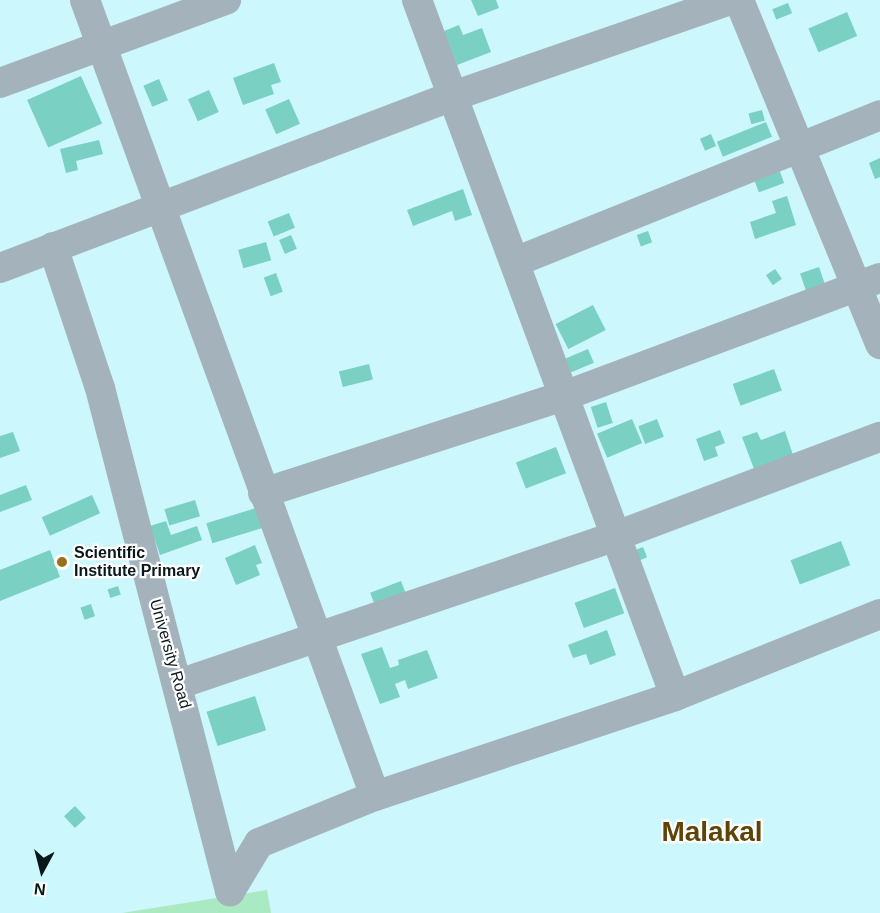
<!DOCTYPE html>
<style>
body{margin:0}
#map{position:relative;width:880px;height:913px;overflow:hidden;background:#ccf7fd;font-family:Arial,sans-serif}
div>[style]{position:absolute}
.green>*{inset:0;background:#aaeac3}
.building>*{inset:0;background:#7ad0c3;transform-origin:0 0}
.minor>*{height:30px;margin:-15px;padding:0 15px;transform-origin:15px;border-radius:15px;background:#a4b2bb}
.dots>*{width:16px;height:16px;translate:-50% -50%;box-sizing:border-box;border:3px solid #fff;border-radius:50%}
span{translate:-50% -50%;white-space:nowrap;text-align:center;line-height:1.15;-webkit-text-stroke:4.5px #fff;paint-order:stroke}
.poi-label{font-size:16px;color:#08181a;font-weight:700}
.left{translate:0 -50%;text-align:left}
.street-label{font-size:16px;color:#08181a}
.town-label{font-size:28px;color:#5f4407;font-weight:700}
.north{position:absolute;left:12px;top:841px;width:60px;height:60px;-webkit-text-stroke:4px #fff;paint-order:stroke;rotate:187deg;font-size:16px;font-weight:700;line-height:24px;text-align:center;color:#08181a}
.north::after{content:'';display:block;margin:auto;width:21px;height:27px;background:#08181a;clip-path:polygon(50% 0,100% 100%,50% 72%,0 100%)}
</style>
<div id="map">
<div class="green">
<div style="clip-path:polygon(267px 890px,271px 913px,122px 913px)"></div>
</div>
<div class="building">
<div style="clip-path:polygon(471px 0,496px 0,499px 8px,478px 16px)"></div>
<div style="left:788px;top:3px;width:11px;height:17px;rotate:68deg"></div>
<div style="left:847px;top:12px;width:26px;height:42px;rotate:67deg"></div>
<div style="clip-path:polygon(459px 25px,463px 35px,482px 28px,491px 52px,457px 65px,444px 31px)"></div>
<div style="clip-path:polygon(274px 63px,281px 82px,271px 85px,274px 94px,243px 105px,233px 78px)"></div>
<div style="left:81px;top:76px;width:52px;height:59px;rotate:66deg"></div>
<div style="left:159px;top:79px;width:23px;height:17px;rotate:67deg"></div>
<div style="left:209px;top:90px;width:24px;height:23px;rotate:66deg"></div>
<div style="left:289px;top:99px;width:27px;height:26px;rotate:66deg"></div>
<div style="left:762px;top:110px;width:11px;height:14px;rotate:75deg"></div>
<div style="left:766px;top:122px;width:16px;height:53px;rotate:68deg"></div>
<div style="left:711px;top:134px;width:13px;height:12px;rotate:67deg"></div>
<div style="clip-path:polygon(99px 140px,103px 154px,76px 161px,78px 170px,66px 173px,60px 149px)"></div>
<div style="clip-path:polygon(880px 158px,880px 177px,875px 179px,869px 163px)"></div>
<div style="left:779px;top:169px;width:15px;height:27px;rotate:70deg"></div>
<div style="clip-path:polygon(463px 189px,472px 215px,455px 221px,452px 211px,413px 226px,407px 210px)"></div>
<div style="clip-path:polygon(787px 196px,796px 225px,755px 239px,750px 222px,776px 213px,772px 201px)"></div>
<div style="left:289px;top:213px;width:16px;height:23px;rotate:68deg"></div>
<div style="left:648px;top:231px;width:12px;height:12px;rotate:70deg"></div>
<div style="left:291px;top:235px;width:15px;height:13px;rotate:67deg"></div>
<div style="left:266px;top:242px;width:19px;height:29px;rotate:74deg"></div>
<div style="left:819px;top:267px;width:18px;height:20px;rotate:71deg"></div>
<div style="left:775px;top:269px;width:12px;height:11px;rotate:55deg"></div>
<div style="left:276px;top:273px;width:20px;height:13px;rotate:70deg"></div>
<div style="left:593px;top:305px;width:28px;height:42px;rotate:63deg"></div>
<div style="left:588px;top:349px;width:15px;height:25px;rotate:67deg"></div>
<div style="left:369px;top:364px;width:16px;height:31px;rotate:76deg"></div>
<div style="left:774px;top:369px;width:23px;height:44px;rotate:70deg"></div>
<div style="left:606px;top:402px;width:22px;height:16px;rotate:72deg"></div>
<div style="left:632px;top:419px;width:26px;height:38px;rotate:67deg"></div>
<div style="left:657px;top:419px;width:19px;height:20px;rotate:69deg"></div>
<div style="clip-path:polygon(720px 430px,725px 443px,715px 447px,718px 456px,704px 461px,696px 439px)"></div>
<div style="clip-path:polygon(785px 431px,793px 455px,754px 469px,742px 437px,757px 432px,761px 440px)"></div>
<div style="clip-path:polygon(13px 432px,20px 451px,0 458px,0 436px)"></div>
<div style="left:556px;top:447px;width:28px;height:43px;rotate:69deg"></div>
<div style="clip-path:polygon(26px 485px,32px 500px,0 512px,0 495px)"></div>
<div style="left:92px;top:495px;width:20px;height:55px;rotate:66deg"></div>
<div style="left:195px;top:500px;width:17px;height:32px;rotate:73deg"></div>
<div style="left:256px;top:508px;width:21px;height:52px;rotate:73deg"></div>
<div style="clip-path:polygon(166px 521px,171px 535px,197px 526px,202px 540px,160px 555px,150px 526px)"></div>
<div style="left:841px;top:541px;width:26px;height:54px;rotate:69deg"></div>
<div style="clip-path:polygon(255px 545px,262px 563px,256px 565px,260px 575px,236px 585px,225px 558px)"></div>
<div style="left:643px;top:547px;width:11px;height:14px;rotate:68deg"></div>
<div style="clip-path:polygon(50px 550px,60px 577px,0 601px,0 570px)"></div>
<div style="left:401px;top:581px;width:17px;height:33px;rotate:69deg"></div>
<div style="left:118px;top:586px;width:9px;height:11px;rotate:72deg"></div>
<div style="left:615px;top:588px;width:27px;height:43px;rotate:70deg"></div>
<div style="left:91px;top:604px;width:13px;height:11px;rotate:72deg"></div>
<div style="clip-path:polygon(607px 630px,616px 655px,590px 665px,586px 654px,573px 658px,568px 645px)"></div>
<div style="clip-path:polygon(382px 647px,390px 668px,399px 665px,398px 660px,427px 650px,438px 678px,408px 689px,405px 680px,395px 684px,400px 697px,380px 704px,361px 654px)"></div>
<div style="left:255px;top:696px;width:36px;height:51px;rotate:72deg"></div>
<div style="left:75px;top:806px;width:16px;height:15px;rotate:47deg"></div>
</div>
<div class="minor">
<div style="left:85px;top:0;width:847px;rotate:69.98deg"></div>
<div style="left:417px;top:0;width:742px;rotate:69.66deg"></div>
<div style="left:739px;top:0;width:372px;rotate:67.7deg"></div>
<div style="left:0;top:83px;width:241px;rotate:-20.2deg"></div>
<div style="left:53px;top:247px;width:149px;rotate:71.6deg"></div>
<div style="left:100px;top:388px;width:520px;rotate:75.51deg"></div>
<div style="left:515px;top:262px;width:393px;rotate:-21.9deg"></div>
<div style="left:0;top:268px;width:485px;rotate:-20.8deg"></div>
<div style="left:453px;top:96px;width:293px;rotate:-19.1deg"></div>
<div style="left:263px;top:493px;width:316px;rotate:-17.9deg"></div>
<div style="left:564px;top:396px;width:337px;rotate:-20.5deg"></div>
<div style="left:179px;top:684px;width:461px;rotate:-18.7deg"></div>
<div style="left:616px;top:536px;width:282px;rotate:-20.6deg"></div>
<div style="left:230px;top:891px;width:56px;rotate:-58.9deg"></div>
<div style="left:259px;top:843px;width:125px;rotate:-22.1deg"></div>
<div style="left:375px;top:796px;width:316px;rotate:-18.4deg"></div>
<div style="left:675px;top:696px;width:221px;rotate:-21.8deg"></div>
</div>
<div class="dots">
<div style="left:62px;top:562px;background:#97701b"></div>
</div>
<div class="poi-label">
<span class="left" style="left:74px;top:562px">Scientific<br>Institute Primary</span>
</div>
<div class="street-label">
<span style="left:170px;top:654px;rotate:74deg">University Road</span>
</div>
<div class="town-label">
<span style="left:712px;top:832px">Malakal</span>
</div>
<div class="north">N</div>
</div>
